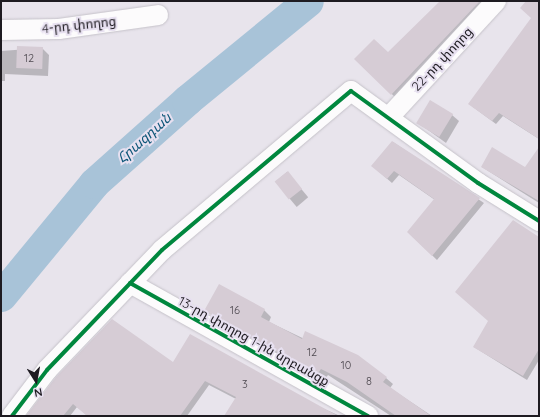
<!DOCTYPE html>
<meta charset="utf-8">
<style>
body{margin:0}
#map{position:relative;width:540px;height:417px;overflow:hidden;background:#e8e4ec;font-family:Quicksand,"Noto Sans Armenian",sans-serif}
div>[style]{position:absolute}
.shadow>*{inset:0;background:#0003;transform-origin:0 0}
.river>*{height:31px;margin:-15.5px;padding:0 15.5px;transform-origin:15.5px;border-radius:15.5px;background:#a8c3d8}
.building>*{inset:0;background:#d6ccd5;transform-origin:0 0}
.roads{filter:drop-shadow(0 0 1px #c5c2c9) drop-shadow(0 0 1px #c5c2c9)}
.minor>*{height:20px;margin:-10px;padding:0 10px;transform-origin:10px;border-radius:10px;background:#fcfbfc}
.cycleway>*{height:4px;margin:-2px;padding:0 2px;transform-origin:2px;border-radius:2px;background:#00873e}
span{translate:-50% -50%;white-space:nowrap;text-align:center;line-height:1.15;-webkit-text-stroke:4px #e7e0f0;paint-order:stroke}
.number-label{font-size:11px;color:#4d484f}
.number-label span{-webkit-text-stroke-width:0}
.street-label{font-size:13px;color:#1e1b21}
.water-label{font-size:14px;color:#0d5678;font-style:italic}
.frame{position:absolute;inset:0;border:2px solid #1e1b21;pointer-events:none}
.north{position:absolute;left:16px;top:361px;width:40px;height:40px;-webkit-text-stroke:3px #e7e0f0;paint-order:stroke;rotate:169deg;font-size:11px;font-weight:700;line-height:16px;text-align:center;color:#1e1b21}
.north::after{content:'';display:block;margin:auto;width:14px;height:18px;background:#1e1b21;clip-path:polygon(50% 0,100% 100%,50% 72%,0 100%)}
</style>
<div id="map">
<div class="shadow">
<div style="clip-path:polygon(442px 1px,485px 1px,396px 98px,355px 59px,388px 54px)"></div>
<div style="clip-path:polygon(539px 29px,539px 139px,503px 116px,496px 124px,473px 107px)"></div>
<div style="clip-path:polygon(42px 48px,49px 55px,48px 76px,5px 74px,5px 81px,1px 81px,1px 51px)"></div>
<div style="clip-path:polygon(452px 115px,459px 121px,446px 143px,417px 122px)"></div>
<div style="clip-path:polygon(393px 142px,484px 203px,437px 260px,408px 232px,435px 200px,399px 175px,392px 183px,377px 170px)"></div>
<div style="clip-path:polygon(539px 148px,539px 203px,482px 167px,526px 168px)"></div>
<div style="left:287px;top:172px;width:33px;height:15px;rotate:50deg"></div>
<div style="clip-path:polygon(539px 239px,539px 360px,527px 380px,474px 347px)"></div>
<div style="clip-path:polygon(264px 310px,271px 317px,269px 322px,386px 378px,393px 384px,390px 388px,432px 416px,391px 416px,328px 375px,325px 379px,307px 371px,206px 311px)"></div>
<div style="clip-path:polygon(173px 363px,300px 398px,340px 416px,225px 416px,236px 399px,209px 385px,187px 416px,88px 416px,77px 407px,70px 416px,27px 416px)"></div>
</div>
<div class="river">
<div style="left:1px;top:296px;width:146px;rotate:-50.5deg"></div>
<div style="left:94px;top:183px;width:125px;rotate:-41.7deg"></div>
<div style="left:187px;top:100px;width:156px;rotate:-39.3deg"></div>
</div>
<div class="building">
<div style="clip-path:polygon(440px 1px,480px 1px,391px 95px,354px 59px,374px 39px,388px 52px)"></div>
<div style="clip-path:polygon(526px 1px,539px 1px,539px 139px,499px 113px,492px 121px,468px 104px,531px 18px,520px 8px)"></div>
<div style="left:17px;top:46px;width:26px;height:22px;rotate:2deg"></div>
<div style="left:430px;top:100px;width:27px;height:27px;rotate:31deg"></div>
<div style="clip-path:polygon(392px 141px,480px 198px,432px 256px,407px 232px,434px 199px,394px 171px,387px 179px,371px 166px)"></div>
<div style="clip-path:polygon(492px 147px,525px 167px,539px 147px,539px 201px,481px 167px)"></div>
<div style="left:288px;top:171px;width:23px;height:17px;rotate:52deg"></div>
<div style="clip-path:polygon(513px 220px,539px 237px,539px 349px,523px 376px,473px 347px,488px 321px,455px 292px)"></div>
<div style="clip-path:polygon(219px 284px,265px 309px,261px 317px,302px 339px,305px 331px,358px 355px,387px 377px,383px 382px,431px 416px,396px 416px,347px 382px,321px 369px,318px 373px,299px 364px,204px 311px)"></div>
<div style="clip-path:polygon(112px 319px,173px 362px,190px 334px,338px 416px,224px 416px,236px 397px,205px 381px,180px 416px,87px 416px,73px 404px,63px 416px,26px 416px,56px 377px)"></div>
</div>
<div class="roads">
<div class="minor">
<div style="left:1px;top:30px;width:58px;rotate:-1deg"></div>
<div style="left:59px;top:29px;width:100px;rotate:-8deg"></div>
<div style="left:389px;top:117px;width:158px;rotate:-47.3deg"></div>
<div style="left:130px;top:283px;width:273px;rotate:29.2deg"></div>
<div style="left:12px;top:416px;width:58px;rotate:-52.7deg"></div>
<div style="left:47px;top:370px;width:166px;rotate:-46.2deg"></div>
<div style="left:162px;top:250px;width:247px;rotate:-40.1deg"></div>
<div style="left:351px;top:91px;width:157px;rotate:35.9deg"></div>
<div style="left:478px;top:183px;width:72px;rotate:31.9deg"></div>
</div>
</div>
<div class="cycleway">
<div style="left:130px;top:283px;width:273px;rotate:29.2deg"></div>
<div style="left:12px;top:416px;width:58px;rotate:-52.7deg"></div>
<div style="left:47px;top:370px;width:166px;rotate:-46.2deg"></div>
<div style="left:162px;top:250px;width:247px;rotate:-40.1deg"></div>
<div style="left:351px;top:91px;width:157px;rotate:35.9deg"></div>
<div style="left:478px;top:183px;width:72px;rotate:31.9deg"></div>
</div>
<div class="number-label">
<span style="left:29px;top:58px">12</span>
<span style="left:235px;top:310px">16</span>
<span style="left:312px;top:352px">12</span>
<span style="left:346px;top:365px">10</span>
<span style="left:369px;top:381px">8</span>
<span style="left:245px;top:384px">3</span>
</div>
<div class="street-label">
<span style="left:79px;top:25px;rotate:-6deg">4-րդ փողոց</span>
<span style="left:442px;top:59px;rotate:-47deg">22-րդ փողոց</span>
<span style="left:254px;top:341px;rotate:29deg">13-րդ փողոց 1-ին նրբանցք</span>
</div>
<div class="water-label">
<span style="left:144px;top:138px;rotate:-42deg">Հրազդան</span>
</div>
<div class="frame"></div>
<div class="north">N</div>
</div>
